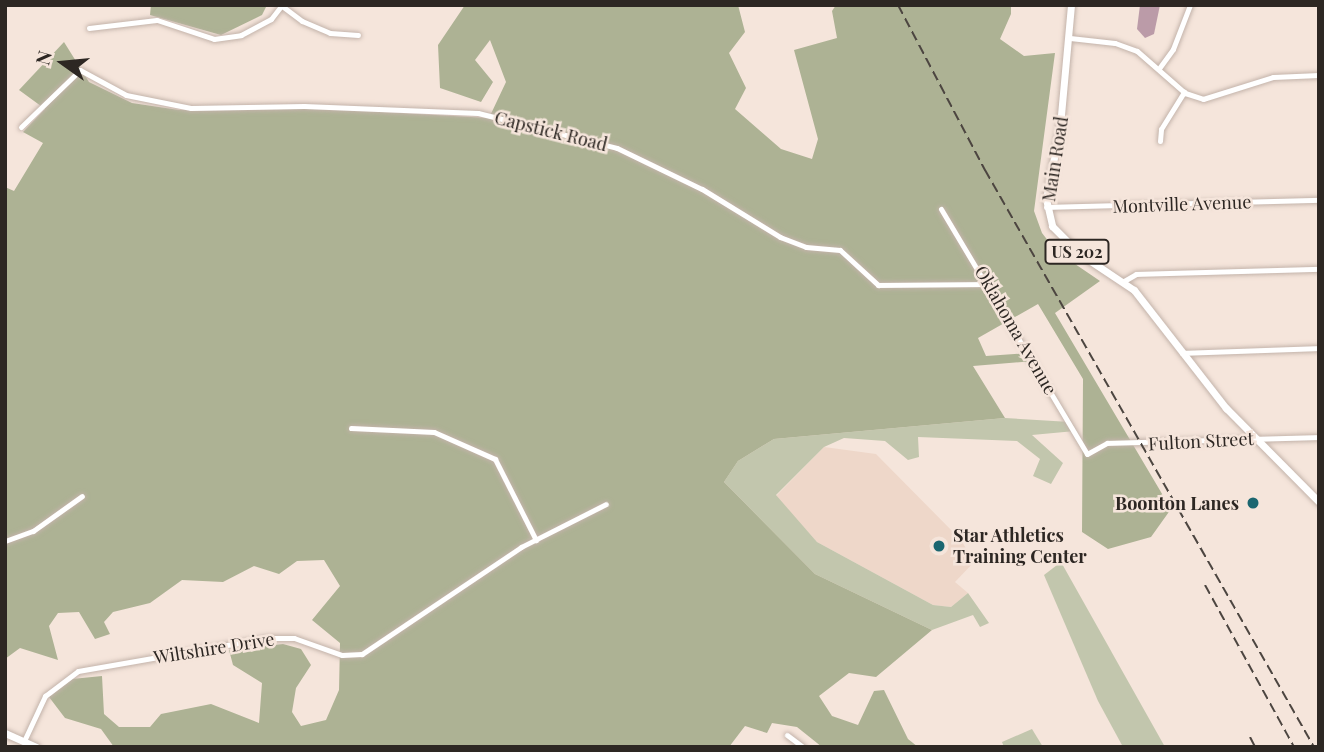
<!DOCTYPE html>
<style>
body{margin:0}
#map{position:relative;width:1324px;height:752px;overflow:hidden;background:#f5e5db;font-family:"Playfair Display",serif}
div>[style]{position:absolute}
.built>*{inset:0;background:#eed7c9}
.green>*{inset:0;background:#c2c6ad}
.forest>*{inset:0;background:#adb294}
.water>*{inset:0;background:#bb9ba8}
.roads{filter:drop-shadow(0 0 2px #c3b3aa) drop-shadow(0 0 2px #c3b3aa)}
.minor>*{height:5px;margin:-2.5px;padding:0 2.5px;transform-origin:2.5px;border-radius:2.5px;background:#fff}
.major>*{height:7px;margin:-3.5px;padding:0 3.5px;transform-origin:3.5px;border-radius:3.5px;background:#fff}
.rail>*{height:2px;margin-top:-1px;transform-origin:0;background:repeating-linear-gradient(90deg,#4c4540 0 10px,transparent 0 15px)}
.dots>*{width:19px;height:19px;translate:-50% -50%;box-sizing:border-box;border:4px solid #f5e5db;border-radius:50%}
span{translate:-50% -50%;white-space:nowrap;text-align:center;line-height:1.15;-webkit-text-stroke:5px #f5e5db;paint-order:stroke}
.shield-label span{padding:2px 5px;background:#f5e5db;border:2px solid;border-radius:5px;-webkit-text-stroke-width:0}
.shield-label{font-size:16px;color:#2d2723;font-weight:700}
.street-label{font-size:18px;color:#2d2723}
.poi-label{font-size:18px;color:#2d2723;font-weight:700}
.right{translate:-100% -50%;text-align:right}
.left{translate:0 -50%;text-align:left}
.frame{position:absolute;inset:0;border:7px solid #2d2723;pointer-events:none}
.north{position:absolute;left:28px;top:28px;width:70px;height:70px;-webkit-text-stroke:5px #f5e5db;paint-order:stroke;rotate:285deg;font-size:19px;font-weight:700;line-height:28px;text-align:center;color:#2d2723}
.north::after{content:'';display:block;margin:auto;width:24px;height:32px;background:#2d2723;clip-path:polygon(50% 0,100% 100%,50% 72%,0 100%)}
</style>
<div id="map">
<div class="built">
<div style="clip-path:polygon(824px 447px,876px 454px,961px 540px,974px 562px,955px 582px,968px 593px,951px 607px,933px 605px,817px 542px,776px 496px)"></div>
</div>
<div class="green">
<div style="clip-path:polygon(1005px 418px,1070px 422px,1075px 431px,1032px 435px,1063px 463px,1051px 484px,1033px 476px,1040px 459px,1017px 441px,918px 437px,919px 457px,908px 460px,885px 441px,844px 438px,824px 447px,776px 495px,817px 542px,933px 605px,951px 607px,968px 593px,989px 623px,980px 627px,973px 615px,932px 630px,815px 574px,724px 482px,738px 461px,774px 439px)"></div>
<div style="clip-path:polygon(1061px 562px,1165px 747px,1123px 747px,1098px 701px,1044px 575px)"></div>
<div style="clip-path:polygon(1032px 729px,1043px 747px,1004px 747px,1002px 742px)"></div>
</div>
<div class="forest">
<div style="clip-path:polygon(151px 5px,267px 5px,262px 15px,221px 35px,150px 15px)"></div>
<div style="clip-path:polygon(465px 5px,738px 5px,745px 32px,729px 53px,746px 88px,735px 109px,781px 149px,812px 159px,818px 139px,794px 50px,837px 38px,832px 11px,836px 5px,1011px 5px,1011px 14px,1000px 39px,1024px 56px,1055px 53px,1034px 211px,1042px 233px,1056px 251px,1100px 281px,1055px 313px,1171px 509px,1151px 537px,1108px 549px,1082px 532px,1083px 379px,1038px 304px,978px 338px,986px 356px,1030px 353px,1034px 361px,973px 366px,1005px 418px,774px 439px,738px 461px,724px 482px,815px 574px,932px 630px,876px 677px,849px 673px,819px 696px,832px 716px,858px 725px,874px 691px,884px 690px,908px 739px,918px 747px,822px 747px,797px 727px,772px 723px,767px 733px,745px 726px,729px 747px,114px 747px,101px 729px,65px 718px,49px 697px,72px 679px,102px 676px,104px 714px,119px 727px,150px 727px,161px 714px,211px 704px,259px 723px,262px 683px,233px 665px,229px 650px,283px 644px,301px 649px,311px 665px,296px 688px,292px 712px,301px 726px,326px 720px,339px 690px,340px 643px,312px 620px,340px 586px,324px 560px,297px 561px,279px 574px,254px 566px,223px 582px,182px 580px,150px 603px,113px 612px,104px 622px,110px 634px,95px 639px,79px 612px,58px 613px,49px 626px,58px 660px,20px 648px,5px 659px,5px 187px,14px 191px,43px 143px,23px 132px,45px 109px,19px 90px,64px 42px,89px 82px,132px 103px,179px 110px,293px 107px,489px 118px,506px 82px,490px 40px,475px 60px,493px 82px,481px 102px,440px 88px,438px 45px)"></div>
</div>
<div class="water">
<div style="clip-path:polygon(1140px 5px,1160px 5px,1154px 34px,1145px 38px,1137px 29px)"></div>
</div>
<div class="roads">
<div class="minor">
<div style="left:282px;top:6px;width:25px;rotate:37deg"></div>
<div style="left:302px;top:21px;width:30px;rotate:23deg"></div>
<div style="left:330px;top:33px;width:28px;rotate:4deg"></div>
<div style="left:89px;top:28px;width:68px;rotate:-6.7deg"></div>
<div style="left:157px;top:20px;width:60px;rotate:18.4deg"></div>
<div style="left:214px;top:39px;width:27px;rotate:-8deg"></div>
<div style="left:241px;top:35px;width:34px;rotate:-28deg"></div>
<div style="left:271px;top:19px;width:18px;rotate:-52deg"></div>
<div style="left:1070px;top:38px;width:45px;rotate:6.3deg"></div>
<div style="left:1115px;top:43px;width:23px;rotate:20deg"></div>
<div style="left:1137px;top:51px;width:64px;rotate:41.2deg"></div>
<div style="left:1185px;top:93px;width:19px;rotate:18deg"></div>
<div style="left:1203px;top:99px;width:73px;rotate:-17.4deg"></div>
<div style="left:1273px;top:77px;width:46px;rotate:-2.5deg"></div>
<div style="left:1160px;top:67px;width:22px;rotate:-54deg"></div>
<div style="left:1173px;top:49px;width:47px;rotate:-68.9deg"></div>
<div style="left:21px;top:127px;width:82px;rotate:-44deg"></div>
<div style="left:80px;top:70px;width:52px;rotate:28.5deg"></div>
<div style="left:126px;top:95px;width:66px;rotate:11.3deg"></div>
<div style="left:191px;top:108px;width:113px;rotate:-1deg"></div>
<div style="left:304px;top:106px;width:174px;rotate:2.3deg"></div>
<div style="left:478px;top:113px;width:143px;rotate:14.1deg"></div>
<div style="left:617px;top:148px;width:94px;rotate:25.8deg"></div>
<div style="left:702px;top:189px;width:92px;rotate:31.6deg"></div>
<div style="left:780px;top:237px;width:28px;rotate:21deg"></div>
<div style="left:806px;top:247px;width:34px;rotate:5deg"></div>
<div style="left:840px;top:250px;width:52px;rotate:42.6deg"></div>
<div style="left:878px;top:285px;width:112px;rotate:-0.5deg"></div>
<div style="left:1160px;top:141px;width:12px;rotate:-85deg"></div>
<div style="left:1161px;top:129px;width:44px;rotate:-58.1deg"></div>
<div style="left:1046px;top:207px;width:273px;rotate:-1.5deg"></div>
<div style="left:941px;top:209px;width:285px;rotate:59.2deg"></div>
<div style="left:1087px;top:454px;width:23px;rotate:-29deg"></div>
<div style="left:1107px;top:443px;width:212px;rotate:-1.6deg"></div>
<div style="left:1124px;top:281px;width:14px;rotate:-30deg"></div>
<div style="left:1136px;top:274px;width:183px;rotate:-1.6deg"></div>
<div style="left:1182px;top:353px;width:137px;rotate:-2.1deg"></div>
<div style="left:351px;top:428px;width:83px;rotate:2.8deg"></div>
<div style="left:434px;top:432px;width:67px;rotate:23.9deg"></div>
<div style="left:495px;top:459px;width:91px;rotate:63.2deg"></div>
<div style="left:5px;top:541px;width:30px;rotate:-20deg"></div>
<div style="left:33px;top:531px;width:60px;rotate:-35.5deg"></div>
<div style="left:787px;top:735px;width:20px;rotate:37deg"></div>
<div style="left:24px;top:741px;width:50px;rotate:-65deg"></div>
<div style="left:45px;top:696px;width:41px;rotate:-37.1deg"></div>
<div style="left:78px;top:671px;width:192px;rotate:-9.9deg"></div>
<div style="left:267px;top:638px;width:27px"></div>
<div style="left:294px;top:638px;width:51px;rotate:19.5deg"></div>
<div style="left:342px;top:655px;width:20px;rotate:-3deg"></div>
<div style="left:362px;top:654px;width:192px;rotate:-33.9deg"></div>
<div style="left:521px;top:547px;width:95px;rotate:-26.8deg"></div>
</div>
<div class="major">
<div style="left:1071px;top:5px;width:122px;rotate:95.2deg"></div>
<div style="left:1060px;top:127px;width:73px;rotate:101deg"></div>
<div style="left:1046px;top:199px;width:28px;rotate:77deg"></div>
<div style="left:1052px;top:226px;width:40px;rotate:45deg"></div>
<div style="left:1080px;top:254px;width:65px;rotate:33.7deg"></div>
<div style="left:1134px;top:290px;width:150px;rotate:52.1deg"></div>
<div style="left:1226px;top:408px;width:132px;rotate:45.3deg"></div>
<div style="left:5px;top:733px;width:34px;rotate:24deg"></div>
</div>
</div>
<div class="rail">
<div style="left:898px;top:5px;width:187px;rotate:62.2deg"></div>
<div style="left:985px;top:170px;width:664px;rotate:60.31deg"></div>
<div style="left:1205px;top:585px;width:185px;rotate:61.2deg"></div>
<div style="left:1250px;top:737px;width:11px;rotate:63deg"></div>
</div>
<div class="dots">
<div style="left:1253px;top:503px;background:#1b6670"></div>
<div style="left:939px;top:546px;background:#1b6670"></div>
</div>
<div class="shield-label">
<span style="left:1077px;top:252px">US 202</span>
</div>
<div class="street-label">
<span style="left:551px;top:131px;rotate:14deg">Capstick Road</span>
<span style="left:1055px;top:159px;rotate:-81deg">Main Road</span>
<span style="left:1182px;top:204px;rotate:-2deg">Montville Avenue</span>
<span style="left:1016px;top:330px;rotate:60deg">Oklahoma Avenue</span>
<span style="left:1201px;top:441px;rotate:-3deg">Fulton Street</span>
<span style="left:214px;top:648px;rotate:-9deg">Wiltshire Drive</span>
</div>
<div class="poi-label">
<span class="right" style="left:1239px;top:503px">Boonton Lanes</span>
<span class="left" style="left:953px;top:546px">Star Athletics<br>Training Center</span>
</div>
<div class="frame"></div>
<div class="north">N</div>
</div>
